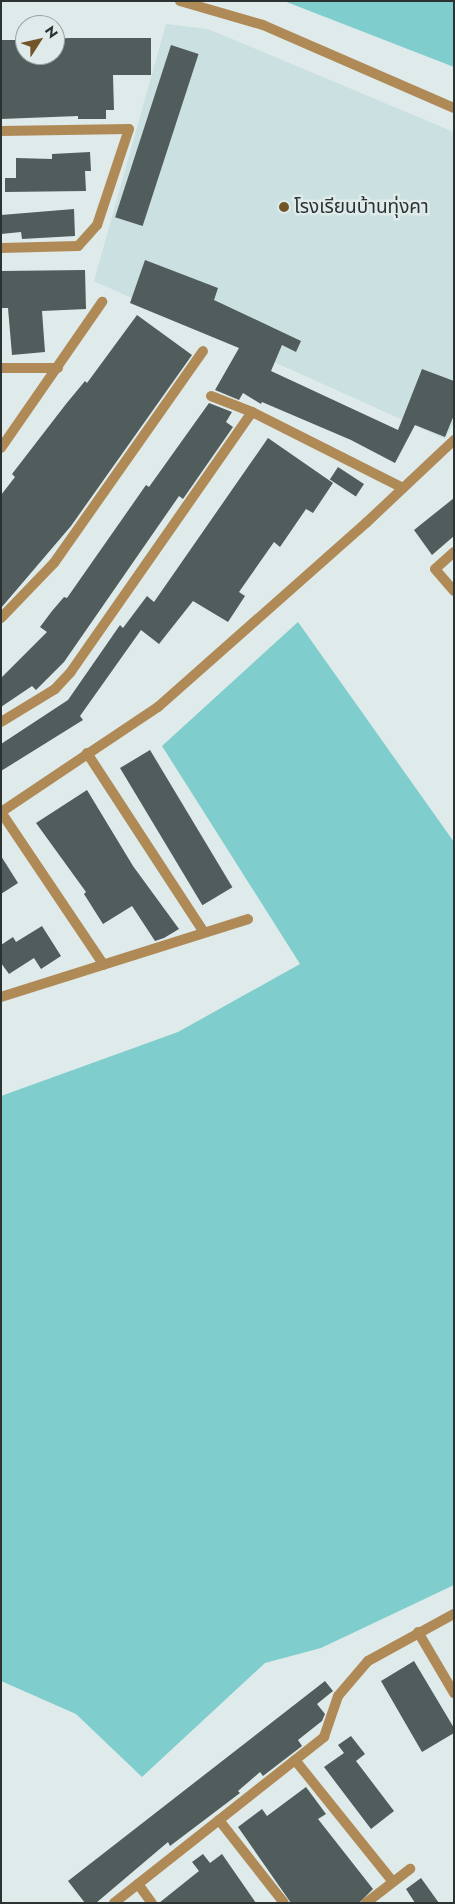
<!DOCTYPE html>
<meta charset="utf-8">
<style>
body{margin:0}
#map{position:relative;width:455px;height:1904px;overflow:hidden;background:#deebea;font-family:Jost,"Noto Sans Thai",sans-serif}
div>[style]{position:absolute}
.built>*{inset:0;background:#cbe0e0}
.green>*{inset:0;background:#80cdcd}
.building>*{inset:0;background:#515c5c;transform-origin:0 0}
.minor>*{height:10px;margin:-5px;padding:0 5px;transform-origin:5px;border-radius:5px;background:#af8a57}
.tertiary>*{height:10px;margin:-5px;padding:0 5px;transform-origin:5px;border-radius:5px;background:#af8a57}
.dots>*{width:14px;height:14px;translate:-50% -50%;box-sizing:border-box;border:2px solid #deebea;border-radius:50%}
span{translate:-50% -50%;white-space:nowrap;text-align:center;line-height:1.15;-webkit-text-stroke:5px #deebea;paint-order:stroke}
.poi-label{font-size:19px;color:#2c3131}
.left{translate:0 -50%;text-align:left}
.frame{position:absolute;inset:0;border:2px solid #2c3131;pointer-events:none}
.north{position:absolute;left:15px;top:15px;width:50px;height:50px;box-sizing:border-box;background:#deebea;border:1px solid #97a1a0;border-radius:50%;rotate:55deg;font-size:14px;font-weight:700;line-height:20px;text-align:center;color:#2c3131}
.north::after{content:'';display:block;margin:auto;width:18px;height:22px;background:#725429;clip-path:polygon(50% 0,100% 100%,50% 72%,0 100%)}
</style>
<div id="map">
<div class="built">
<div style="clip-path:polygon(166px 24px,208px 29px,454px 132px,454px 422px,445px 439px,94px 281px)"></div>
</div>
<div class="green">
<div style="clip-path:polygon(284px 1px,454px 1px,454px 67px)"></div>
<div style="clip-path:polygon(298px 622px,454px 842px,454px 1585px,321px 1648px,265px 1663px,142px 1777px,76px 1714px,1px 1681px,1px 1096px,178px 1032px,300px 964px,162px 746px)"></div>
</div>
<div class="building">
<div style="clip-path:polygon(68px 38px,151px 38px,151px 75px,113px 75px,114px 110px,106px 110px,106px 119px,78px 119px,78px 116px,1px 119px,1px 40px,25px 40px,25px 55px,55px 55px,55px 39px)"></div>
<div style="left:171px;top:45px;width:29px;height:181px;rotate:18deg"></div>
<div style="clip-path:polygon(90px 152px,91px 171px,85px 171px,86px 191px,5px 192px,5px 178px,16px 178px,16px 158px,52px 159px,52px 154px)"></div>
<div style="clip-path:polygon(74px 209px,75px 236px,22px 239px,21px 232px,1px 234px,1px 215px)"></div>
<div style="clip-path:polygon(145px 260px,218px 288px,214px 300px,301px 341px,296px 352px,282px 345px,271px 371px,398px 430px,422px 369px,454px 381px,454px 415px,445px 437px,415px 425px,395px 463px,351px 440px,262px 402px,261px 404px,243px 393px,239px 400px,215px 390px,239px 348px,130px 303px)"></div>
<div style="clip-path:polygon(85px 270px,86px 309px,42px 311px,45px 352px,12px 355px,8px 308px,1px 308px,1px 271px)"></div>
<div style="clip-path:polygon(137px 315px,192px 355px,71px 526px,1px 608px,1px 495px,15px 477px,12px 474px,66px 404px,85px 381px,87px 383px)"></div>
<div style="clip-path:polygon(209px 403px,232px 412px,226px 422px,233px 427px,183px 499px,179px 496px,64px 662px,36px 690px,32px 686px,1px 707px,1px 678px,47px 632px,40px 627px,52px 611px,64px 597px,67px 598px,146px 485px,149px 487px)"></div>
<div style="clip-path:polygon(268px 438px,333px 483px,313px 513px,306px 509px,280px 547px,274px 542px,239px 592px,245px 596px,228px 622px,193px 601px,159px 644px,141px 630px,80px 716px,83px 720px,1px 771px,1px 744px,68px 700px,120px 625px,123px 628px,147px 596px,154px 602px)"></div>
<div style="left:338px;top:467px;width:31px;height:15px;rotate:33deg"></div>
<div style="clip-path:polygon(454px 498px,454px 536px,432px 555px,414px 530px)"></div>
<div style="left:150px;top:750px;width:160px;height:35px;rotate:59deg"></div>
<div style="clip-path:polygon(87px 790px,133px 866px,179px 929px,164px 938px,155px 941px,132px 906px,103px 924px,84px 894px,86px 892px,36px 823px)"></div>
<div style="clip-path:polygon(1px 856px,18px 883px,1px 894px)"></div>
<div style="clip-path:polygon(42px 926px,61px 956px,41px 969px,34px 958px,9px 974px,1px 963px,1px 945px,13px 937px,16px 942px)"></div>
<div style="clip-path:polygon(414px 1661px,454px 1728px,454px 1733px,422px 1752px,381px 1681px)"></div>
<div style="clip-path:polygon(325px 1681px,333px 1691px,317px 1704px,325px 1714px,322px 1721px,298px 1740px,302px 1746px,263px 1776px,260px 1772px,238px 1791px,240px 1793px,170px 1846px,168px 1842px,96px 1903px,85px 1903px,68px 1881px)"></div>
<div style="clip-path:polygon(351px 1736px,365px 1754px,356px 1761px,394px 1811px,371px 1829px,324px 1767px,344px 1753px,338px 1745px)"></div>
<div style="clip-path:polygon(306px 1787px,326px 1814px,318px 1819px,373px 1889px,359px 1903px,291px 1903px,238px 1827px,262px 1809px,267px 1816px)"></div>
<div style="clip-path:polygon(203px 1854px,210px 1863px,222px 1854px,256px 1903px,159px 1903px,199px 1871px,192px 1862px)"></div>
<div style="clip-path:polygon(421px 1878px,439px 1903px,415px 1903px,406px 1889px)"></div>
</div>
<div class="minor">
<div style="left:1px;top:131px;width:128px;rotate:-0.9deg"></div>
<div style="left:129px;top:129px;width:101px;rotate:108.4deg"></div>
<div style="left:97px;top:225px;width:28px;rotate:132deg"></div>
<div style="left:78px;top:246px;width:77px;rotate:178.5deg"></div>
<div style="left:1px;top:368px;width:57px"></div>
<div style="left:211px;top:396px;width:44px;rotate:21.3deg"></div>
<div style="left:252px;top:412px;width:169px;rotate:26.7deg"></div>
<div style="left:1px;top:448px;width:178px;rotate:-55.3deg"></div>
<div style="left:454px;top:552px;width:25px;rotate:138deg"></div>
<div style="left:435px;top:569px;width:29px;rotate:49deg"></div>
<div style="left:1px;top:618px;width:76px;rotate:-46.1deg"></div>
<div style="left:54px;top:563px;width:259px;rotate:-54.9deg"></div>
<div style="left:1px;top:722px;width:63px;rotate:-31.4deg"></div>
<div style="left:55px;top:689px;width:22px;rotate:-47deg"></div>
<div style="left:70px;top:673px;width:318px;rotate:-55.1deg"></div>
<div style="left:87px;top:753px;width:212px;rotate:56.9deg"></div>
<div style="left:1px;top:812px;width:189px;rotate:-33.8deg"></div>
<div style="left:158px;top:707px;width:278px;rotate:-41.5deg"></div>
<div style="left:366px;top:523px;width:121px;rotate:-43.3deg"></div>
<div style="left:1px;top:812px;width:184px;rotate:56.1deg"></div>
<div style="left:1px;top:997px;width:259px;rotate:-17.5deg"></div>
<div style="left:418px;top:1632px;width:71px;rotate:59.5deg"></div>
<div style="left:295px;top:1760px;width:156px;rotate:51.2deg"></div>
<div style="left:219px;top:1820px;width:105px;rotate:51.9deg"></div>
<div style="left:138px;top:1884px;width:24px;rotate:54deg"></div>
<div style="left:114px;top:1903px;width:268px;rotate:-38.3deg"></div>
<div style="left:324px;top:1737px;width:43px;rotate:-71.1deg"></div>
<div style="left:338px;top:1696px;width:46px;rotate:-49.4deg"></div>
<div style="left:368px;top:1661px;width:98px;rotate:-28.7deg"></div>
<div style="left:366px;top:1903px;width:56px;rotate:-37.7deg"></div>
</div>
<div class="tertiary">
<div style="left:180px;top:1px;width:86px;rotate:16.1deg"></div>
<div style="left:263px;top:25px;width:208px;rotate:23.5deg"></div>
</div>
<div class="dots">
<div style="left:284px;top:207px;background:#725429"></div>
</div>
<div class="poi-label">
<span class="left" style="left:294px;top:207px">โรงเรียนบ้านทุ่งคา</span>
</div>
<div class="frame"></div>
<div class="north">N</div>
</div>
